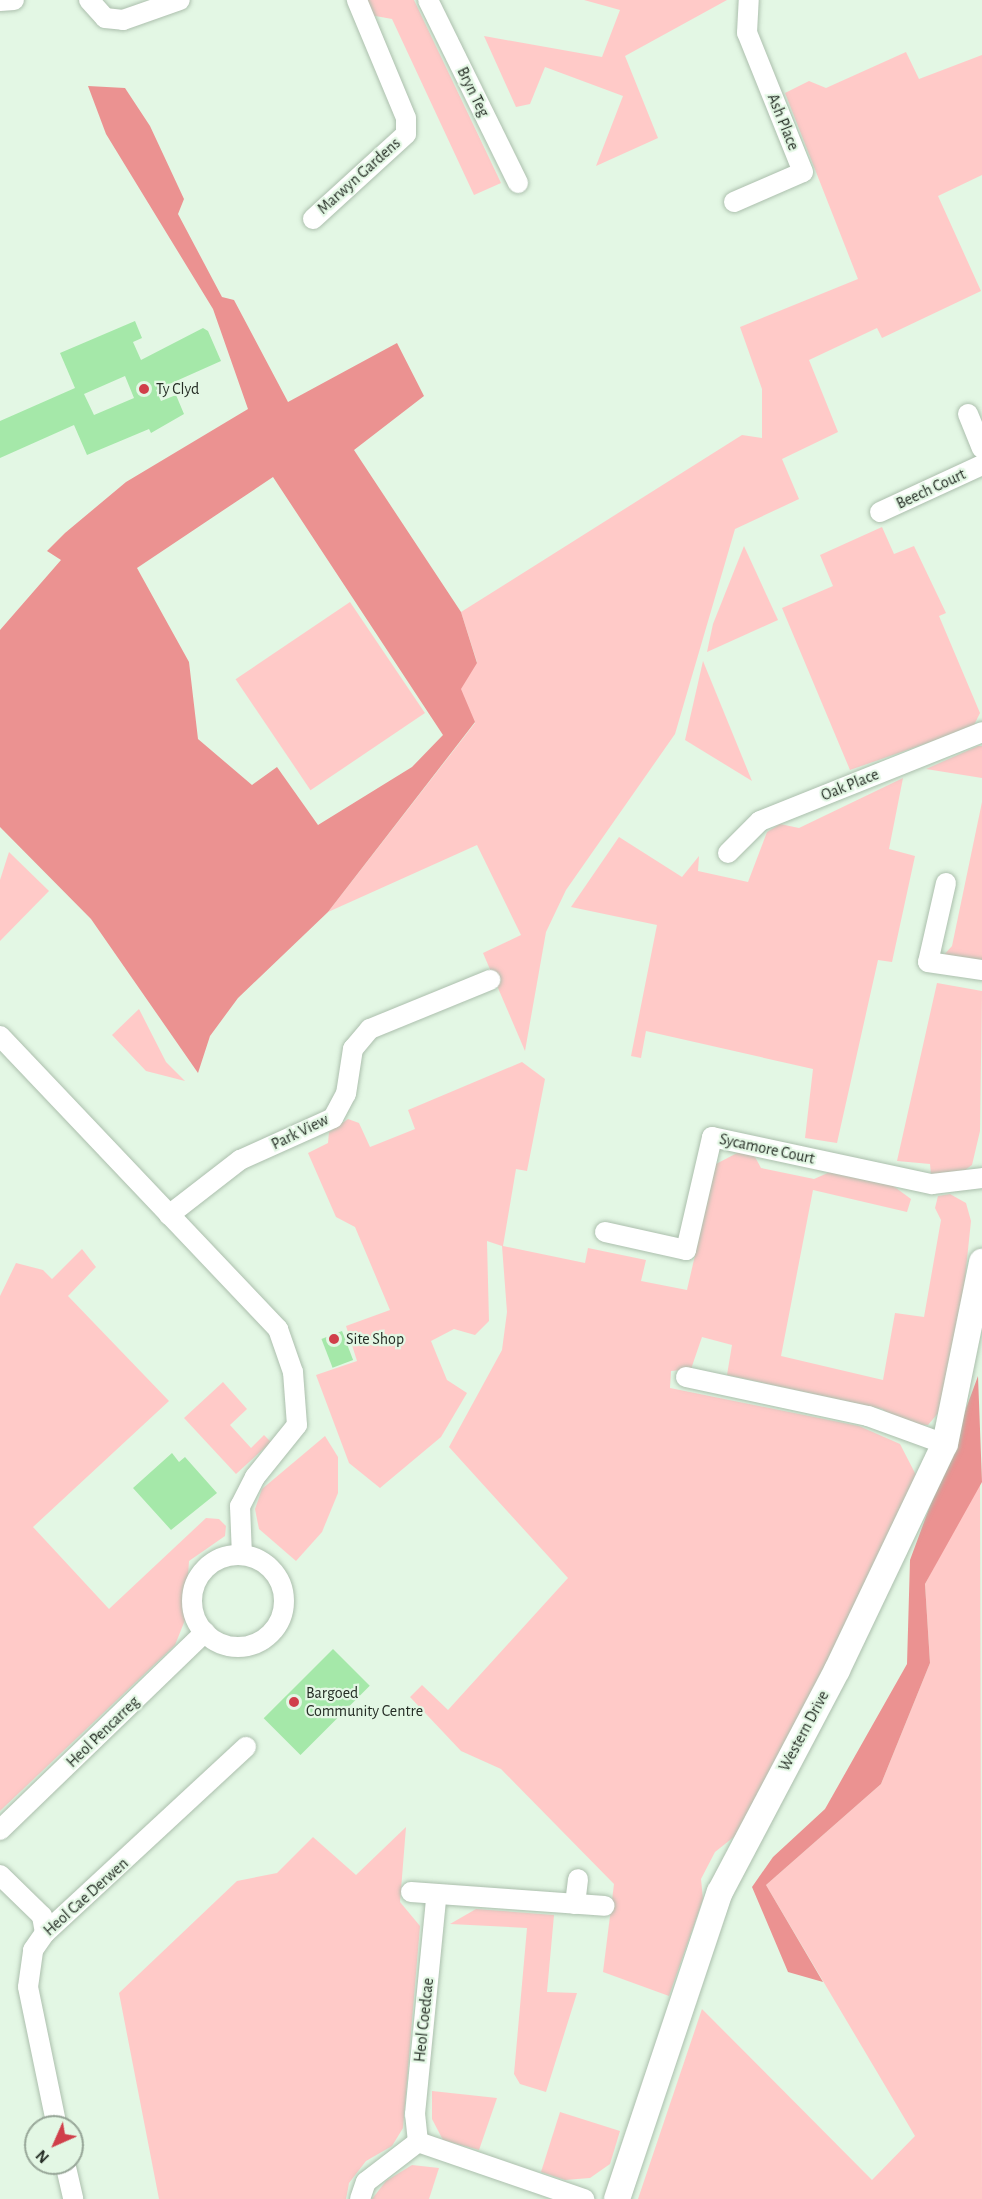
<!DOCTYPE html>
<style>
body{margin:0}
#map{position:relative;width:982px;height:2199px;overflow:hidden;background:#e3f7e4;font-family:"Alegreya Sans",sans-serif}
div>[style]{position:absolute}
.green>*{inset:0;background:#ffcac8;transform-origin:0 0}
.forest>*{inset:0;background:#eb9291}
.building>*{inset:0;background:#a5e8a9;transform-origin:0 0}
.roads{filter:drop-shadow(0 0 2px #acbfad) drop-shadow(0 0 2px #acbfad)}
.minor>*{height:20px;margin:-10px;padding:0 10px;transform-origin:10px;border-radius:10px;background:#fff}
.minor>.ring{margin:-10px;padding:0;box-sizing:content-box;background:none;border:20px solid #fff;border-radius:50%}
.tertiary>*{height:26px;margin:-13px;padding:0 13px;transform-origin:13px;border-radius:13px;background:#fff}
.dots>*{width:16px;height:16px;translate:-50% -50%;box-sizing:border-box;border:3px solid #e3f7e4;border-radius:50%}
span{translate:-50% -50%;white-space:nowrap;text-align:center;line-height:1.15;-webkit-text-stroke:4.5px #e3f7e4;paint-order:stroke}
.street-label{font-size:16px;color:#252d25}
.poi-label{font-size:16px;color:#252d25}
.left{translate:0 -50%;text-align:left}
.north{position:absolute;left:24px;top:2115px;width:60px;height:60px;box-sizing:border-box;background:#e3f7e4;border:2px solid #97a698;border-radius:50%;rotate:225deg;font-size:16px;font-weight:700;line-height:24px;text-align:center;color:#252d25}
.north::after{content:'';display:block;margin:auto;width:21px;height:27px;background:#d03f4a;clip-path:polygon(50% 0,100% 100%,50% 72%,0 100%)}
</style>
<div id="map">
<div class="green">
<div style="clip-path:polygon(364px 0,414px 0,501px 183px,474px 195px,392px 19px,370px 15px)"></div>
<div style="clip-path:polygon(584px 0,727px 0,625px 56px,658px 138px,596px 166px,623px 96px,545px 67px,530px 104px,516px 107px,484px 36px,602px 57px,620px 10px)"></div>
<div style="clip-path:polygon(906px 52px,919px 79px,982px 55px,982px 175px,938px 196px,981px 291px,882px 338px,877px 328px,809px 360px,838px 432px,782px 459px,799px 499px,735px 529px,675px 734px,566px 890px,546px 932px,525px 1051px,483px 953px,521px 935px,477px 845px,328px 912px,475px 723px,460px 689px,477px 662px,461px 612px,742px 435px,762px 438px,762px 389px,740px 327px,858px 279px,785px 93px,809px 81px,826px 88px)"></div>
<div style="clip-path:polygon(882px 527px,894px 554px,914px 546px,946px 613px,939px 616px,980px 713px,973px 727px,850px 770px,782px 608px,833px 586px,820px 555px)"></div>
<div style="clip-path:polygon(744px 546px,778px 620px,707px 652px,713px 624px)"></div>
<div style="left:350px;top:602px;width:134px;height:138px;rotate:56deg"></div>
<div style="clip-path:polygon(703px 661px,752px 781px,685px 740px)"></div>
<div style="clip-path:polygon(978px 746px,982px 746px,982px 778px,926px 769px)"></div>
<div style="clip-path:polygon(903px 778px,889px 849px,915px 856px,892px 962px,878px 960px,837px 1143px,805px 1138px,813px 1069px,646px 1031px,641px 1058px,631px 1056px,657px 925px,571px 907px,619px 837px,682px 877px,699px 856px,698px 871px,748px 882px,767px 832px,780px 824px,799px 828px)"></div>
<div style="clip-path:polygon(982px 802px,982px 966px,942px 957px,952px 946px)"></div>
<div style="clip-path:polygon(9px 852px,49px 891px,0 941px,0 880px)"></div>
<div style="clip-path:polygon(937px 983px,982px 991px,980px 1131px,972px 1165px,957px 1176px,931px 1174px,930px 1164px,897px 1161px)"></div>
<div style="clip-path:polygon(139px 1009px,166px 1062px,185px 1081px,146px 1071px,112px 1035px)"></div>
<div style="clip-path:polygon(522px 1062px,545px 1079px,527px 1171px,516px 1169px,503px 1246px,585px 1263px,588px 1248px,646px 1260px,641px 1281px,687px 1290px,716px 1164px,739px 1152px,754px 1155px,761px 1168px,814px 1179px,830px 1172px,892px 1185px,911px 1199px,907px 1212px,813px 1190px,781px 1356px,883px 1380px,895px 1313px,924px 1317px,941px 1220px,935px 1208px,938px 1196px,950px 1194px,966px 1203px,971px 1221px,958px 1345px,944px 1406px,928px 1425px,903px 1424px,882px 1409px,727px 1375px,732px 1345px,702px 1337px,691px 1369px,671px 1371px,670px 1388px,859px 1426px,900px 1444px,916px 1475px,877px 1570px,735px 1836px,715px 1852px,701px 1879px,703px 1899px,669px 1996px,603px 1972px,614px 1884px,501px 1769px,461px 1751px,410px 1697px,422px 1685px,448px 1710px,568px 1578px,449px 1447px,502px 1350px,507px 1312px,502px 1246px,487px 1241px,489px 1321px,475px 1335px,454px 1329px,431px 1341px,447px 1380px,467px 1393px,441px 1437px,380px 1488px,349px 1463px,316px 1375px,357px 1361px,346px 1326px,390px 1310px,355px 1227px,336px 1217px,308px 1153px,328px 1143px,329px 1132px,348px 1119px,359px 1123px,370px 1147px,415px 1129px,408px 1110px)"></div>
<div style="clip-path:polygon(82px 1249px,96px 1267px,68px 1296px,169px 1401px,33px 1527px,109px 1609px,206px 1518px,219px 1519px,226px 1526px,225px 1536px,189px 1561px,185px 1620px,175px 1645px,0 1811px,0 1296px,16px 1263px,43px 1270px,52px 1279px)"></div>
<div style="clip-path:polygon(223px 1382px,247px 1409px,230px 1425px,251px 1448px,264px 1435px,271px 1442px,236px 1474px,184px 1418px)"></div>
<div style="clip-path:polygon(325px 1436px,338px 1457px,338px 1493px,322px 1532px,296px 1561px,259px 1529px,255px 1509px,262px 1489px)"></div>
<div style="clip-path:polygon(980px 1481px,982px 2199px,638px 2199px,702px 2009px,872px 2180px,915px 2136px,766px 1885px,881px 1784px,930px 1663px,925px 1584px)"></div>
<div style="clip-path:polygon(406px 1827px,400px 1902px,420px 1926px,403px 2128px,392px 2146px,366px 2161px,349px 2183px,346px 2199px,159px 2199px,119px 1993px,237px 1881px,277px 1873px,313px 1837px,356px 1875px)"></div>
<div style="clip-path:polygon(476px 1909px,554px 1915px,547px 1992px,577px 1993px,546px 2092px,520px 2084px,514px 2074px,527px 1928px,450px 1924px)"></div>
<div style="clip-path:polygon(432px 2091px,497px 2098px,479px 2150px,443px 2140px,432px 2119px)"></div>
<div style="clip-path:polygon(560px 2112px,620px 2131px,610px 2164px,590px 2178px,565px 2180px,541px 2172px)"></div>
<div style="clip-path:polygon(412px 2165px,439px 2168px,429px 2199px,372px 2199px,386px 2181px)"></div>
</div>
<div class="forest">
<div style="clip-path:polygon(evenodd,88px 86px,125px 88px,150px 126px,184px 199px,178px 214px,222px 297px,234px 300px,288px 402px,397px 343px,424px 396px,354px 450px,461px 612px,477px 663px,461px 689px,475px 722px,328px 912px,238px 998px,210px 1036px,198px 1073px,91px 919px,0 827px,0 630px,61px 560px,47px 551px,65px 533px,126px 482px,248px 409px,213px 309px,106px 134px,88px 86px,273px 477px,443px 735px,412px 767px,318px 825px,277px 767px,252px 785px,198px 739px,189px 662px,137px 568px,273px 477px)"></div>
<div style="clip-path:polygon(978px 1376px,982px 1482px,925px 1584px,930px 1663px,881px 1784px,766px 1885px,823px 1982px,788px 1972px,752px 1887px,773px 1857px,825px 1809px,907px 1664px,910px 1560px)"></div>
</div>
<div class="building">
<div style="clip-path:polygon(evenodd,135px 321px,142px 338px,133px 342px,141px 360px,203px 328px,208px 331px,221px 361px,156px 390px,161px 401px,176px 395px,184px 414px,151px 433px,149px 429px,87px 455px,74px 425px,0 458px,0 421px,75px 388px,60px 353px,135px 321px,125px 376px,134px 398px,94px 415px,84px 394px,125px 376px)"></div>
<div style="left:342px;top:1331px;width:31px;height:22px;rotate:69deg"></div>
<div style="clip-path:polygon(172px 1453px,179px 1462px,185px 1457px,217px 1493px,171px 1530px,133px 1488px)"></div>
<div style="left:333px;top:1649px;width:52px;height:98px;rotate:45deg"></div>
</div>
<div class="roads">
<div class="minor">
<div style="left:89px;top:0;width:24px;rotate:48deg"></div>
<div style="left:105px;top:18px;width:18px;rotate:6deg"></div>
<div style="left:123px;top:20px;width:60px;rotate:-19.3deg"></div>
<div style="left:428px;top:0;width:204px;rotate:63.8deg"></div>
<div style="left:0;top:1px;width:14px;rotate:-4deg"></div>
<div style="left:734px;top:202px;width:75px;rotate:-23.5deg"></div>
<div style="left:803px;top:172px;width:150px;rotate:-111.9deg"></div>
<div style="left:747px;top:33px;width:33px;rotate:-87deg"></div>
<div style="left:313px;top:219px;width:126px;rotate:-42.4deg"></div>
<div style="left:406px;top:134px;width:16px;rotate:-90deg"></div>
<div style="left:406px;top:118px;width:128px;rotate:-112.6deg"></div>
<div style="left:968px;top:414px;width:37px;rotate:68deg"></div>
<div style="left:880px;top:512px;width:112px;rotate:-24.7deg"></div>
<div style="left:728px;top:853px;width:45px;rotate:-45deg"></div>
<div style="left:760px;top:821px;width:239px;rotate:-21.8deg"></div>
<div style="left:946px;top:883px;width:81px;rotate:102.8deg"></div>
<div style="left:928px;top:962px;width:55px;rotate:8.4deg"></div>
<div style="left:0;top:1036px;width:404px;rotate:46.5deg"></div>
<div style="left:278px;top:1329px;width:46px;rotate:70.8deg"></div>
<div style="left:293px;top:1372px;width:53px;rotate:85.7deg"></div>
<div style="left:297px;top:1425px;width:67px;rotate:128.9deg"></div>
<div style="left:255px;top:1477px;width:33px;rotate:117deg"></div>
<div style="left:240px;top:1506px;width:49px;rotate:87.7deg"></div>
<div style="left:169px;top:1215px;width:90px;rotate:-37.8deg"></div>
<div style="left:240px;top:1160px;width:102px;rotate:-24.3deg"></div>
<div style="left:333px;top:1118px;width:27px;rotate:-62deg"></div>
<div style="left:346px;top:1094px;width:46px;rotate:-81.2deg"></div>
<div style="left:353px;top:1049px;width:26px;rotate:-50deg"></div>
<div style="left:370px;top:1029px;width:130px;rotate:-22.2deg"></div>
<div style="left:605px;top:1232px;width:83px;rotate:12.5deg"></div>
<div style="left:686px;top:1250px;width:116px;rotate:-77deg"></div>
<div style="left:712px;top:1137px;width:225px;rotate:12.1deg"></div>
<div style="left:932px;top:1184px;width:50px;rotate:-6.8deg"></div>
<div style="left:686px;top:1377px;width:186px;rotate:12.1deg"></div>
<div style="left:868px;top:1416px;width:82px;rotate:20deg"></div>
<div class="ring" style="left:192px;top:1555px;width:72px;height:72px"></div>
<div style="left:0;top:1830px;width:285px;rotate:-44deg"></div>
<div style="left:0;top:1875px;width:59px;rotate:44.3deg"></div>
<div style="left:42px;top:1916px;width:17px;rotate:80deg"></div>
<div style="left:411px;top:1892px;width:194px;rotate:4.1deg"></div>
<div style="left:575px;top:1904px;width:25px;rotate:-83deg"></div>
<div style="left:57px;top:2127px;width:143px;rotate:-101.7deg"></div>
<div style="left:28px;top:1987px;width:37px;rotate:-82deg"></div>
<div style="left:33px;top:1950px;width:21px;rotate:-55deg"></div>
<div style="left:45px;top:1933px;width:274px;rotate:-42.8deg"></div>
<div style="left:418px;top:2142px;width:176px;rotate:19deg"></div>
<div style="left:65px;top:2163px;width:37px;rotate:77deg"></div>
<div style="left:360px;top:2199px;width:18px;rotate:-71deg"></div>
<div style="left:366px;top:2182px;width:66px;rotate:-37.6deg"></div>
<div style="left:418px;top:2142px;width:28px;rotate:-96deg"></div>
<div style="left:415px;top:2114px;width:217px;rotate:-84.4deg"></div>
</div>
<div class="tertiary">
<div style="left:617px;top:2199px;width:324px;rotate:-71.5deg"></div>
<div style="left:720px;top:1892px;width:251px;rotate:-62.2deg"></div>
<div style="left:837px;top:1670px;width:250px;rotate:-64.5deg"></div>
<div style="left:945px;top:1444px;width:186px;rotate:-78.5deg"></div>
</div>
</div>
<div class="dots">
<div style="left:144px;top:389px;background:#d03f4a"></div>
<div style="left:334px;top:1339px;background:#d03f4a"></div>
<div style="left:294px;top:1702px;background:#d03f4a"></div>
</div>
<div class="street-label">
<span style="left:473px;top:92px;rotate:64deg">Bryn Teg</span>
<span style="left:783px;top:122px;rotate:68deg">Ash Place</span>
<span style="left:359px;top:176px;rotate:-42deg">Marwyn Gardens</span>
<span style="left:931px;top:489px;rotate:-25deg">Beech Court</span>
<span style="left:850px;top:785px;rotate:-22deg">Oak Place</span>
<span style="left:300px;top:1132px;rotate:-26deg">Park View</span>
<span style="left:767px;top:1149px;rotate:12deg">Sycamore Court</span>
<span style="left:804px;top:1731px;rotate:-62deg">Western Drive</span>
<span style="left:103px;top:1732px;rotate:-44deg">Heol Pencarreg</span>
<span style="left:86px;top:1897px;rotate:-42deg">Heol Cae Derwen</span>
<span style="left:424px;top:2020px;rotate:-84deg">Heol Coedcae</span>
</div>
<div class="poi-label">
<span class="left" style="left:156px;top:389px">Ty Clyd</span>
<span class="left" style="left:346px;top:1339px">Site Shop</span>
<span class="left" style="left:306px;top:1702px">Bargoed<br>Community Centre</span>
</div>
<div class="north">N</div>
</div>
